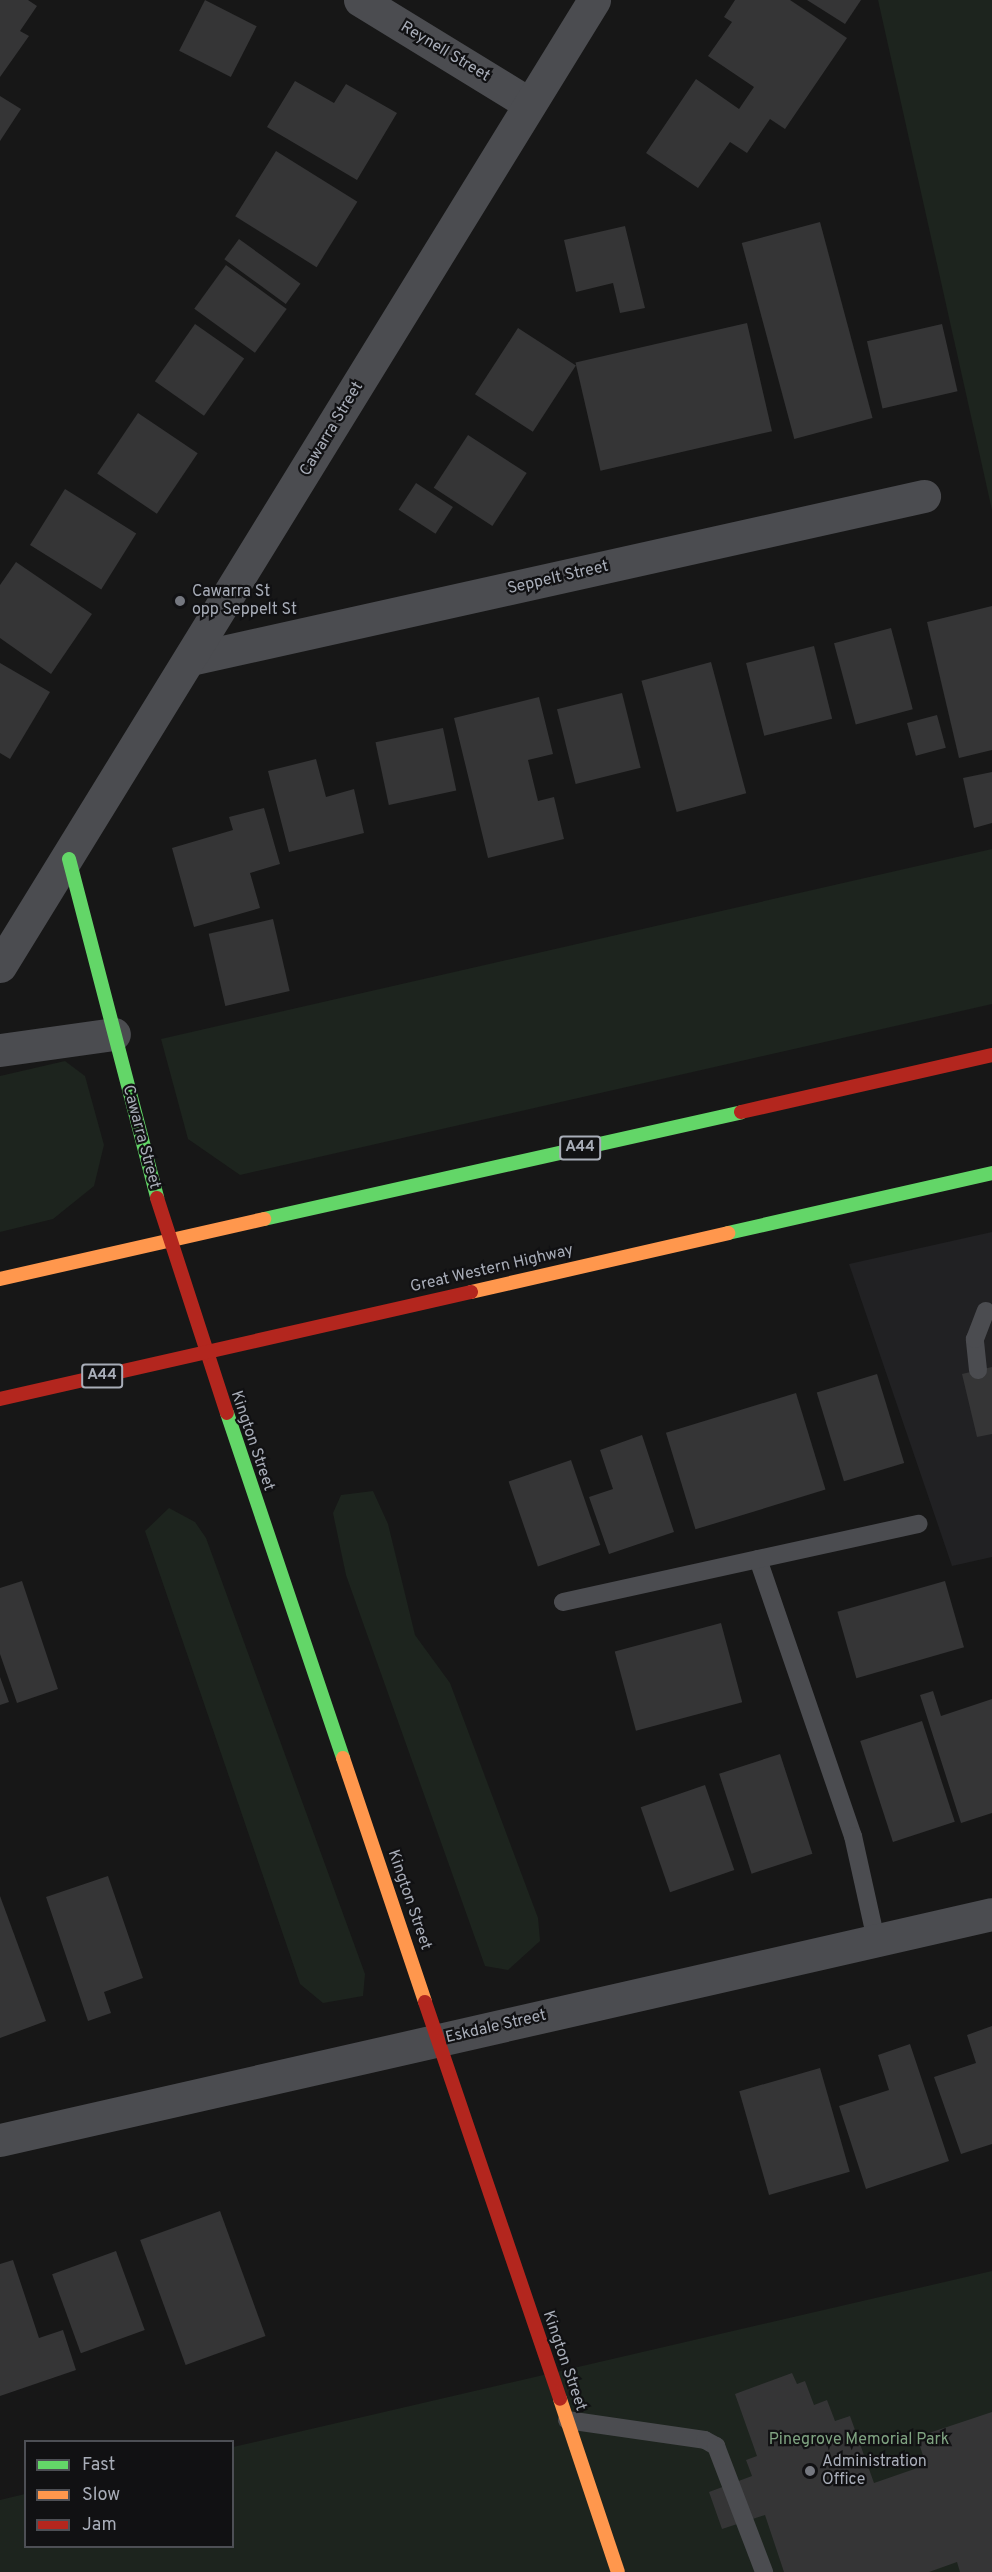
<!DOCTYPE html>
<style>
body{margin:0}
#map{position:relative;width:992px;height:2572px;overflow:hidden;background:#171717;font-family:Overpass,sans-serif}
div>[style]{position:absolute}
.built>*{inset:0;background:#212123}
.green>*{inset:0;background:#1d241e}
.building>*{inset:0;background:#353536;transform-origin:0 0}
.lane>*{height:18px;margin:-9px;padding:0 9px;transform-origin:9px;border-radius:9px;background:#4b4c50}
.street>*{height:33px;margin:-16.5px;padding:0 16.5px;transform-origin:16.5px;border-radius:16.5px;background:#4b4c50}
.fast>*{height:14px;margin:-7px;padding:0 7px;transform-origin:7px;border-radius:7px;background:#63d668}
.slow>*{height:14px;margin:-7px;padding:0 7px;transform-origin:7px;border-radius:7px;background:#ff974d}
.jam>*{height:14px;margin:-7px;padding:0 7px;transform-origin:7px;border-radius:7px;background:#b3261e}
.dots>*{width:16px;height:16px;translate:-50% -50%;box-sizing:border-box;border:3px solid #111113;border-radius:50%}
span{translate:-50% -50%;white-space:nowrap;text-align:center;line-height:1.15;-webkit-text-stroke:4.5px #111113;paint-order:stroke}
.shield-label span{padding:2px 4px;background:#111113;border:2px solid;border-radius:4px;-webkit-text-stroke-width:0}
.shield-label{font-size:15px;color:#a8adb8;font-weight:700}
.street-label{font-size:16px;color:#a8adb8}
.poi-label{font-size:16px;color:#a8adb8}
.left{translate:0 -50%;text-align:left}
.park-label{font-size:16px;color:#7fa381}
.legend{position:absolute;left:24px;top:2440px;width:210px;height:108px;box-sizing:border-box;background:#111113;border:2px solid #4d4f55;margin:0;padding:8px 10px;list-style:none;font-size:18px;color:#a8adb8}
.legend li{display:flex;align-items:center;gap:12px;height:30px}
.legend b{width:30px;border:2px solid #4d4f55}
</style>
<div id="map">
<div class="built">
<div style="clip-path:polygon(992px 1232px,992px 1557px,952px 1566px,849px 1264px)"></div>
</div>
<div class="green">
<div style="clip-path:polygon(878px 0,992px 0,992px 510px)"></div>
<div style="clip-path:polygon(992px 849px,992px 1004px,240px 1175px,188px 1139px,161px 1039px)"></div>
<div style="clip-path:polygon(65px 1061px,85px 1076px,104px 1145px,94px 1186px,53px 1219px,0 1232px,0 1076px)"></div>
<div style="clip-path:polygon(373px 1491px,388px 1524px,415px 1635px,450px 1683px,538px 1918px,540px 1941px,508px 1970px,485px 1966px,346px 1575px,333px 1513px,341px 1495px)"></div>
<div style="clip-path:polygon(169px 1508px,195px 1522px,206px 1538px,365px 1974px,363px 1996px,323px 2003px,300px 1984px,145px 1531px)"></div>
<div style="clip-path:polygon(992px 2271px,992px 2572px,0 2572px,0 2500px,25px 2494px,26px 2546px,232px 2546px,233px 2447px)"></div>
</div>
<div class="building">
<div style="clip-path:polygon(0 0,28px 0,37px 6px,20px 31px,29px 36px,0 77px)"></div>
<div style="left:205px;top:0;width:58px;height:57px;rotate:27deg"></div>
<div style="clip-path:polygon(735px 0,790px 0,847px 38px,785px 129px,770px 119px,747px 153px,730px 142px,698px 188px,646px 153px,696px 79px,739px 109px,754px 87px,708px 56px,732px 22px,724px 17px)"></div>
<div style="clip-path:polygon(807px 0,861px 0,845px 24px)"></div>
<div style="clip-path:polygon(295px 81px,334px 103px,346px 84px,397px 113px,357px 180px,267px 127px)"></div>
<div style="clip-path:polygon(0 96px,21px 109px,0 141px)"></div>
<div style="left:276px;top:151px;width:96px;height:77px;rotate:32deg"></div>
<div style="left:820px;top:222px;width:203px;height:81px;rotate:75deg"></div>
<div style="clip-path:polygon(625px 226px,645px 308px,620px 313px,613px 283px,576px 292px,564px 240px)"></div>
<div style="left:239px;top:239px;width:76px;height:25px;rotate:36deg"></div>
<div style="left:226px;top:265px;width:75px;height:54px;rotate:36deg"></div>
<div style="left:747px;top:323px;width:111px;height:176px;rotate:77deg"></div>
<div style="left:195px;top:324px;width:60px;height:70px;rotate:35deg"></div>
<div style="left:942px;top:324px;width:69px;height:77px;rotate:77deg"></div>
<div style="left:518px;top:328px;width:69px;height:79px;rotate:33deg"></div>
<div style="left:138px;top:413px;width:72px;height:73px;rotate:34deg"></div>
<div style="left:468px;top:435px;width:70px;height:63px;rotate:33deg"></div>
<div style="left:416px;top:483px;width:44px;height:32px;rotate:33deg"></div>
<div style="left:65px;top:489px;width:84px;height:66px;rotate:32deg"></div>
<div style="clip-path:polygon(16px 562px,92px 614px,51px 674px,0 638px,0 585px)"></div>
<div style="clip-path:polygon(992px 606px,992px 750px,959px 758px,927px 622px)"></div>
<div style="left:891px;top:628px;width:84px;height:59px;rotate:75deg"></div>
<div style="left:814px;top:646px;width:75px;height:70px;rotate:76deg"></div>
<div style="left:711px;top:662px;width:136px;height:72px;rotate:75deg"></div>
<div style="clip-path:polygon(0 663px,50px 692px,10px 759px,0 753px)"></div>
<div style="left:622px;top:693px;width:77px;height:67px;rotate:76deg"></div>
<div style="clip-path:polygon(539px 697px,553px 754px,528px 760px,538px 801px,554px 797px,564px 839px,488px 858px,454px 718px)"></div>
<div style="left:937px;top:715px;width:34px;height:31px;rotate:75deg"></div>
<div style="left:443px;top:728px;width:64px;height:69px;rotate:78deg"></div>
<div style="clip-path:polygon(316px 759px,326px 797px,354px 789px,364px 833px,289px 852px,268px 771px)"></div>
<div style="clip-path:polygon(992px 772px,992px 823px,974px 828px,963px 778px)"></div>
<div style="clip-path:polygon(264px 808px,280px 864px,250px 873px,260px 908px,194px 927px,172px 848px,233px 830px,229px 817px)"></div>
<div style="left:273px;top:919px;width:74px;height:66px;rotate:77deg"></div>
<div style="clip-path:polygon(992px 1367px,992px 1434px,977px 1437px,962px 1374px)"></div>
<div style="left:877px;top:1374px;width:93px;height:63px;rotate:73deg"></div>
<div style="left:796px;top:1393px;width:101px;height:136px;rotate:73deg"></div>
<div style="clip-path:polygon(642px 1435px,674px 1532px,609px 1554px,589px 1497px,613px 1489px,600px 1450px)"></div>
<div style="left:571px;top:1460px;width:90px;height:66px;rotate:71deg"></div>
<div style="clip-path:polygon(22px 1581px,58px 1689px,17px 1703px,0 1654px,0 1588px)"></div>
<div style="left:945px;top:1581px;width:69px;height:112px;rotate:74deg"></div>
<div style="left:721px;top:1623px;width:82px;height:110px;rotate:75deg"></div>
<div style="clip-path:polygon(0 1677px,9px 1702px,0 1705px)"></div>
<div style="clip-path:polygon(933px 1691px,941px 1716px,992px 1699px,992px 1813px,961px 1823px,920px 1695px)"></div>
<div style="left:922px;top:1721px;width:106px;height:65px;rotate:72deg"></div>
<div style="left:780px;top:1754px;width:105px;height:64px;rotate:72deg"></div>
<div style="left:705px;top:1785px;width:90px;height:68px;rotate:71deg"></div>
<div style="clip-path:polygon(108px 1876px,143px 1978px,104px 1992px,111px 2013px,88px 2021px,46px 1897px)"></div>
<div style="clip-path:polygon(0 1896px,46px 2021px,0 2038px)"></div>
<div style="clip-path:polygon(992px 2026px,992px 2144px,961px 2154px,934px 2077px,976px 2063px,967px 2035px)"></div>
<div style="clip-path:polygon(910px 2044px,949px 2161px,866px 2189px,839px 2106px,889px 2090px,878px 2055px)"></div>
<div style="left:820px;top:2068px;width:108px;height:84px;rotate:74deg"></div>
<div style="left:220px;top:2211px;width:133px;height:85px;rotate:70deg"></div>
<div style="left:116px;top:2251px;width:84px;height:68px;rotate:70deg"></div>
<div style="clip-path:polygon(13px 2260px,39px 2338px,63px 2330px,76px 2370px,0 2396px,0 2264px)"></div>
<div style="clip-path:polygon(792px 2373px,797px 2384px,805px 2381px,814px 2405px,827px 2400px,835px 2421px,850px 2416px,874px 2483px,926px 2465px,917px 2437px,992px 2412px,992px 2572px,960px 2572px,957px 2562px,929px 2572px,784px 2572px,765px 2515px,722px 2529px,709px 2492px,752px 2476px,746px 2460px,757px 2456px,735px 2394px)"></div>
</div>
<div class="lane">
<div style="left:978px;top:1370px;width:31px;rotate:-96deg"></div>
<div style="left:975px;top:1339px;width:30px;rotate:-69deg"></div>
<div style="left:758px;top:1559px;width:293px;rotate:71.1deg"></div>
<div style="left:853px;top:1836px;width:107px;rotate:77.5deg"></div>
<div style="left:563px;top:1602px;width:364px;rotate:-12.4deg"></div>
<div style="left:567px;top:2420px;width:139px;rotate:8.2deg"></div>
<div style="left:705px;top:2440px;width:13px;rotate:29deg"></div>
<div style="left:716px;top:2446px;width:135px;rotate:69.1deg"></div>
</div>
<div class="street">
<div style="left:360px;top:0;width:199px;rotate:31.5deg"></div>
<div style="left:191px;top:659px;width:751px;rotate:-12.54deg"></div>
<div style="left:0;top:966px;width:1134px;rotate:-58.41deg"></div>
<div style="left:0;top:1050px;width:115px;rotate:-8deg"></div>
<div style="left:0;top:2140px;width:1017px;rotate:-12.83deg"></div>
</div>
<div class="fast">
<div style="left:69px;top:859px;width:350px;rotate:75.4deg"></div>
<div style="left:264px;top:1219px;width:489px;rotate:-12.6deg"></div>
<div style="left:728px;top:1233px;width:271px;rotate:-12.8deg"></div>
<div style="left:227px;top:1413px;width:364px;rotate:71.4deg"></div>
</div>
<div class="slow">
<div style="left:0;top:1279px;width:271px;rotate:-12.8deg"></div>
<div style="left:471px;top:1292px;width:264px;rotate:-12.9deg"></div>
<div style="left:343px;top:1758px;width:257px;rotate:71.4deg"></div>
<div style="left:560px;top:2399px;width:182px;rotate:71.5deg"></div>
</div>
<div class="jam">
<div style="left:741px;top:1112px;width:257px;rotate:-12.8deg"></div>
<div style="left:157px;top:1198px;width:226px;rotate:72deg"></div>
<div style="left:0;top:1399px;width:483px;rotate:-12.8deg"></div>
<div style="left:425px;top:2002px;width:419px;rotate:71.2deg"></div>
</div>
<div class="dots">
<div style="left:180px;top:601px;background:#757880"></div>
<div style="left:810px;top:2471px;background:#757880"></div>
</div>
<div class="shield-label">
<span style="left:580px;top:1148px">A44</span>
<span style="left:102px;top:1376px">A44</span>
</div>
<div class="street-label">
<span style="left:445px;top:52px;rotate:31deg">Reynell Street</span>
<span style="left:332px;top:429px;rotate:-59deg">Cawarra Street</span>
<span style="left:558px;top:578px;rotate:-13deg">Seppelt Street</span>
<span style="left:141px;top:1137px;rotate:75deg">Cawarra Street</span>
<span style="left:492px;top:1269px;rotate:-13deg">Great Western Highway</span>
<span style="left:252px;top:1441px;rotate:71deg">Kington Street</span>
<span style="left:409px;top:1900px;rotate:71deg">Kington Street</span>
<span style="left:496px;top:2027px;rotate:-13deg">Eskdale Street</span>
<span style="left:564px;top:2361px;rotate:71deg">Kington Street</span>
</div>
<div class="poi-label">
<span class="left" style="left:192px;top:601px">Cawarra St<br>opp Seppelt St</span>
<span class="left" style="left:822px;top:2471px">Administration<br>Office</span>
</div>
<div class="park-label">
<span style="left:859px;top:2440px">Pinegrove Memorial Park</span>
</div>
<ul class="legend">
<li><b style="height:8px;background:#63d668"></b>Fast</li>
<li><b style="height:8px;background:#ff974d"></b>Slow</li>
<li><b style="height:8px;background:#b3261e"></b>Jam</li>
</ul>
</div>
